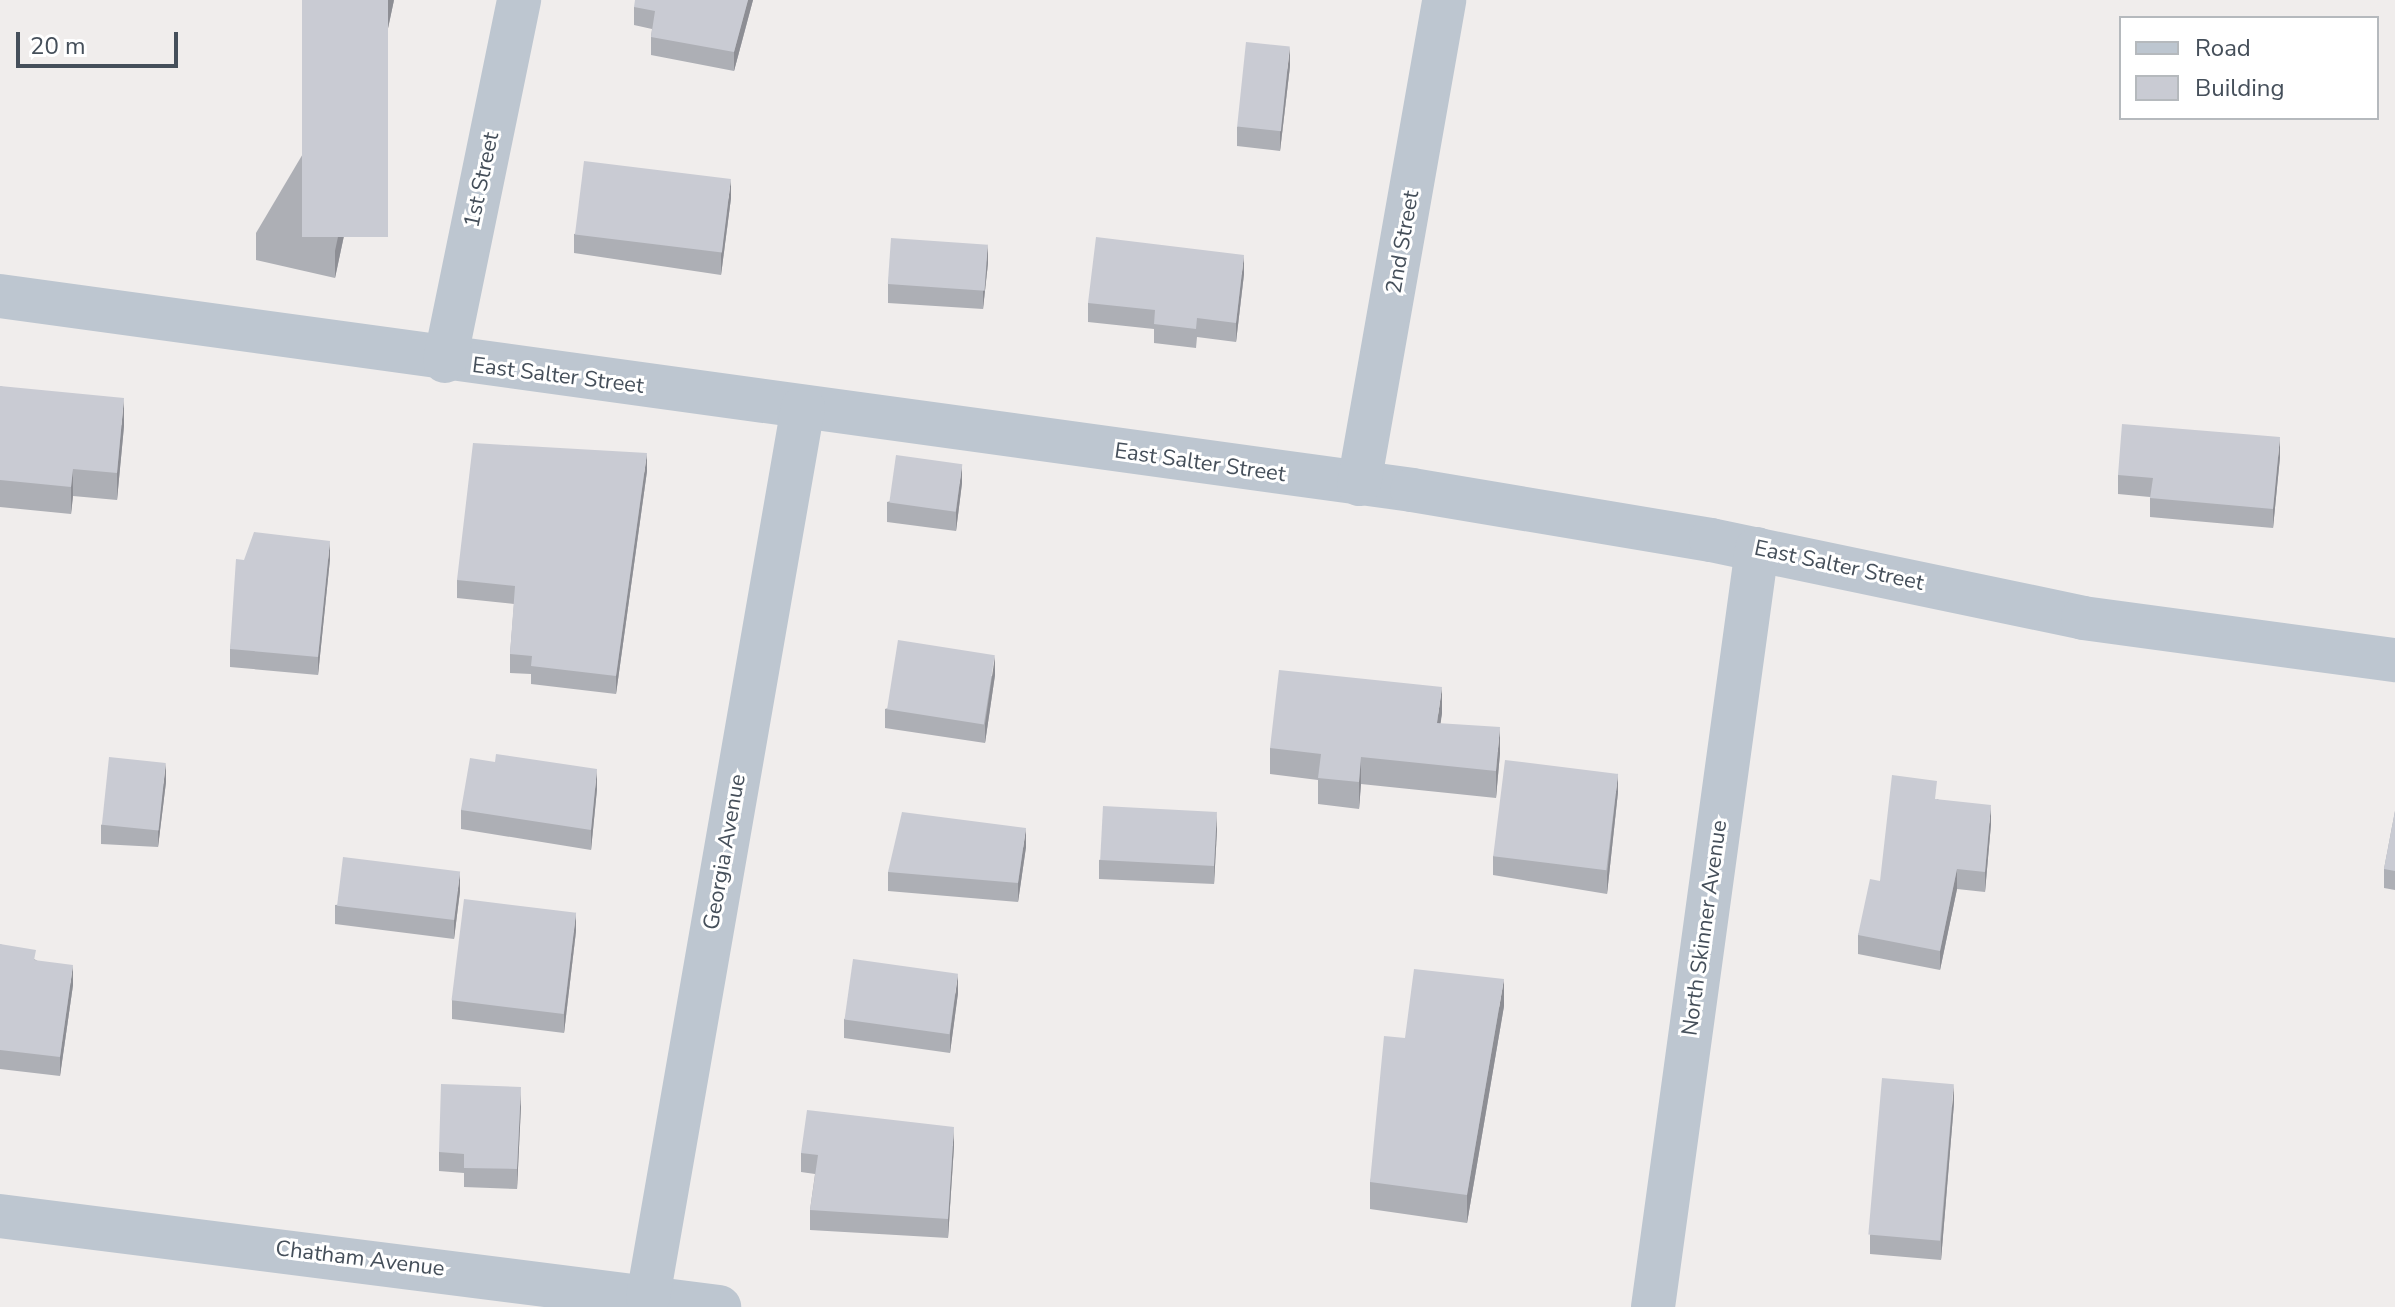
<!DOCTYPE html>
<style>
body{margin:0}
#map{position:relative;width:2395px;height:1307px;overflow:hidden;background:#f0edec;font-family:"Nunito Sans",sans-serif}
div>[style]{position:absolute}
.minor>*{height:44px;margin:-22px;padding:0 22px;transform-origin:22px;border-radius:22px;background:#bdc6d0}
.wall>*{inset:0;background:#adafb5}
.shaded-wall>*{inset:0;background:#8d8e94}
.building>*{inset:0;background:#c9cbd3;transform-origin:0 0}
span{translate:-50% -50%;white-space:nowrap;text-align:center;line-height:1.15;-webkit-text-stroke:6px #fff;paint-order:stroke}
.street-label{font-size:22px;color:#454f5a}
.legend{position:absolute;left:2119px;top:16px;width:260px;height:104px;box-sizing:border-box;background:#fff;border:2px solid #b5b9bd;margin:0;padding:10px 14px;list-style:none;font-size:24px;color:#454f5a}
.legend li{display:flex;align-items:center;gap:16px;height:40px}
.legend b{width:40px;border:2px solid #b5b9bd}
.scale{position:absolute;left:16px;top:32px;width:162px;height:36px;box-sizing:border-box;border:4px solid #454f5a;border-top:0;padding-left:10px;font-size:24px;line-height:28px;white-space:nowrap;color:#454f5a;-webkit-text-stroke:6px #fff;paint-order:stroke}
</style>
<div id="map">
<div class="minor">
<div style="left:0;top:296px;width:1425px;rotate:7.82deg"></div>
<div style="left:1412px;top:490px;width:303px;rotate:9.5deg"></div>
<div style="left:1711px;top:540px;width:380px;rotate:11.8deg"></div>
<div style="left:2083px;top:618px;width:315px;rotate:7.7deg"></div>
<div style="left:445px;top:361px;width:369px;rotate:-78.4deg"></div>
<div style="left:1359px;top:484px;width:491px;rotate:-80deg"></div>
<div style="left:0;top:1216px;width:725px;rotate:7.21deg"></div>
<div style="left:648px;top:1297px;width:903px;rotate:-80.12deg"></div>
<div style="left:1653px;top:1307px;width:765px;rotate:-82.19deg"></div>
</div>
<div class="wall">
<div style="clip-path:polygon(394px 0,335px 278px,256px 260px,256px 233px)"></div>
<div style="clip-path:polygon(753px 0,734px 71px,651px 55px,651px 37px,652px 29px,634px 25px,634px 7px)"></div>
<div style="clip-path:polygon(1290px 66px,1280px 151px,1237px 146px,1237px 127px)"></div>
<div style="clip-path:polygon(731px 198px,721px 275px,574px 253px,574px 234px)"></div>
<div style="clip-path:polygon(988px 263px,983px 309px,888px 303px,888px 284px)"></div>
<div style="clip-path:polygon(1244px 274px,1236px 342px,1197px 337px,1196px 348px,1154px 343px,1154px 329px,1088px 322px,1088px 303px)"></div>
<div style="clip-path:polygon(0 386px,124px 426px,117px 500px,73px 496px,71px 514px,0 507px)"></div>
<div style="clip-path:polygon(2280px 457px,2273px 528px,2150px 517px,2150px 497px,2118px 494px,2118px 475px)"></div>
<div style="clip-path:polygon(647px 471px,616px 694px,531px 684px,531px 674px,510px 673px,510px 654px,514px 604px,457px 598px,457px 580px)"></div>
<div style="clip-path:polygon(962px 483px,956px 531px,887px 522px,887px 502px)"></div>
<div style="clip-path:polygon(330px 559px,318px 675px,230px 667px,230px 649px,244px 560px)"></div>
<div style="clip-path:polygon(995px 675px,985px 743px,885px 728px,885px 709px)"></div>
<div style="clip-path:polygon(1442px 713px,1440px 724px,1500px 753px,1496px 798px,1361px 784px,1359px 809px,1318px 804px,1318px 780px,1270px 774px,1270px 748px)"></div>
<div style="clip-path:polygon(495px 762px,597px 789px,591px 850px,461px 829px,461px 810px)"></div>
<div style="clip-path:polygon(166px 782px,158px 847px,101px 844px,101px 825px)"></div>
<div style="clip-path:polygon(1618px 792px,1607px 894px,1493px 875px,1493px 856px)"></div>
<div style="clip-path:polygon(1937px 799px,1991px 824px,1985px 892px,1957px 889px,1940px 970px,1858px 954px,1858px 935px,1880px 881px)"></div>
<div style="clip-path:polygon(2395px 811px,2395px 890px,2384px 888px,2384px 869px)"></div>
<div style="clip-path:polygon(1217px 830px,1214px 884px,1099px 879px,1099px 860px)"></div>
<div style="clip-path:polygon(1026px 847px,1018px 902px,888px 891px,888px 872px)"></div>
<div style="clip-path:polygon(460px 891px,454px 939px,335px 924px,335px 905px)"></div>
<div style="clip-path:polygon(576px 931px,564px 1033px,452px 1019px,452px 1000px)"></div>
<div style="clip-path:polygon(0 944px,36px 960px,73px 985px,60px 1076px,0 1069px)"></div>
<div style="clip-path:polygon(958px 993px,950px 1053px,844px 1038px,844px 1019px)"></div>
<div style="clip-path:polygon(1504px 1006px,1467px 1223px,1370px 1209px,1370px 1182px,1405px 1038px)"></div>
<div style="clip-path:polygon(1954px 1103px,1941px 1260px,1870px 1254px,1870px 1235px)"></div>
<div style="clip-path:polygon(521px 1106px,517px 1189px,464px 1187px,464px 1173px,439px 1171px,439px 1152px)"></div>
<div style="clip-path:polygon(954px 1146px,948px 1238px,810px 1230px,810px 1210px,815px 1174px,801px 1172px,801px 1153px)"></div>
</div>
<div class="shaded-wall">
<div style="clip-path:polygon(388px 0,394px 0,335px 278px,335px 251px)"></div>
<div style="clip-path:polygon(748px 0,753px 0,734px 71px,734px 52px)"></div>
<div style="clip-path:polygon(1290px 47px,1290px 66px,1280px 151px,1280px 132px)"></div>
<div style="clip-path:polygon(731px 179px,731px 198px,721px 275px,721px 256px)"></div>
<div style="clip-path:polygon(988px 244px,988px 263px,983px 309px,983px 289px)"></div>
<div style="clip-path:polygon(1244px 255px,1244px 274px,1236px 342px,1236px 323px)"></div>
<div style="clip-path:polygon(124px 398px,124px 426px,117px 500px,117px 473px)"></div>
<div style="clip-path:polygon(2280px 437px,2280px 457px,2273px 528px,2273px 509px)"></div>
<div style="clip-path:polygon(647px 453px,647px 471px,616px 694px,616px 676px)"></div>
<div style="clip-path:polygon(962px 464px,962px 483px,956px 531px,956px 512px)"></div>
<div style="clip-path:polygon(73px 469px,73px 496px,71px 514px,71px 487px)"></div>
<div style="clip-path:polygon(330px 541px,330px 559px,318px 675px,318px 657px)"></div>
<div style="clip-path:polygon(995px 656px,995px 675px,985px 743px,985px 724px)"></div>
<div style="clip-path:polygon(1442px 687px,1442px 713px,1437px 750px,1437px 723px)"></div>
<div style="clip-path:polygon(1500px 727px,1500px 753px,1496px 798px,1496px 771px)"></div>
<div style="clip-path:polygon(1361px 757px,1361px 784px,1359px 809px,1359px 782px)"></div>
<div style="clip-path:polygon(166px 763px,166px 782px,158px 847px,158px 828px)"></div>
<div style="clip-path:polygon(597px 769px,597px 789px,591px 850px,591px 830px)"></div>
<div style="clip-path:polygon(1618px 773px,1618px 792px,1607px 894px,1607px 875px)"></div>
<div style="clip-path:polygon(1991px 805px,1991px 824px,1985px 892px,1985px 872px)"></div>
<div style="clip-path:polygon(1217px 811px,1217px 830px,1214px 884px,1214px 865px)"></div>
<div style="clip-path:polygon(1026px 828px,1026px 847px,1018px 902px,1018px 883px)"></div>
<div style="clip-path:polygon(1957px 869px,1957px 889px,1940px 970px,1940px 951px)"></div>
<div style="clip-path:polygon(460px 872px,460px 891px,454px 939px,454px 920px)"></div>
<div style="clip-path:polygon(576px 912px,576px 931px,564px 1033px,564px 1014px)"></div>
<div style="clip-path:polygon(73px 965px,73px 985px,60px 1076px,60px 1057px)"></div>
<div style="clip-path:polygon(958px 974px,958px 993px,950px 1053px,950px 1034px)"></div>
<div style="clip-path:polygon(1504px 979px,1504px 1006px,1467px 1223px,1467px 1195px)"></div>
<div style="clip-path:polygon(1954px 1084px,1954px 1103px,1941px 1260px,1941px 1240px)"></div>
<div style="clip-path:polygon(521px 1087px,521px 1106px,517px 1189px,517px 1169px)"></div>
<div style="clip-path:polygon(954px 1127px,954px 1146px,948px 1238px,948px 1219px)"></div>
</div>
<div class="building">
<div style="left:302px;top:0;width:86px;height:237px"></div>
<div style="clip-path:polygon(635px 0,748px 0,734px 52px,651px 37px,655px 11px,634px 7px)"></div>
<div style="left:1246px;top:42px;width:44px;height:85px;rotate:6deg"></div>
<div style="left:584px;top:161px;width:148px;height:74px;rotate:7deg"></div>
<div style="clip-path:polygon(1096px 237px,1244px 255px,1236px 323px,1197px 318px,1196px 329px,1154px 324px,1155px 310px,1088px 303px)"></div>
<div style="left:891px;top:238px;width:97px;height:46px;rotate:4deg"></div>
<div style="clip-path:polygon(0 386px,124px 398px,117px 473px,73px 469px,71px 487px,0 480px)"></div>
<div style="clip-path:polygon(2122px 424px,2280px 437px,2273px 509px,2150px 498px,2153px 478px,2118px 475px)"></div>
<div style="clip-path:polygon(473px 443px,647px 453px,616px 676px,531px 666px,532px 656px,510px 654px,515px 586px,457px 580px)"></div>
<div style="left:896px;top:455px;width:67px;height:48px;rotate:8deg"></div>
<div style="clip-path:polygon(254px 532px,330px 541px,318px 657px,230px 649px,236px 559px,244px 560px)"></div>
<div style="left:898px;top:640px;width:98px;height:70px;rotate:9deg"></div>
<div style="clip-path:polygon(1279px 670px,1442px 687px,1437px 723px,1500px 727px,1496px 771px,1361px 757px,1359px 782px,1318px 778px,1321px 754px,1270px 748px)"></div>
<div style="clip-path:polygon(496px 754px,597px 769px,591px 830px,461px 810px,470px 758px,495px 762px)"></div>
<div style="left:109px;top:757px;width:57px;height:68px;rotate:6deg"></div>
<div style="left:1505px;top:760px;width:114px;height:97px;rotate:7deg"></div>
<div style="clip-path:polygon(1892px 775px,1937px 781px,1935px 799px,1991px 805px,1985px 872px,1957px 869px,1940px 951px,1858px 935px,1870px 879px,1880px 881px)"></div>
<div style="left:1103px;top:806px;width:114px;height:54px;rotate:3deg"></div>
<div style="clip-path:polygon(2395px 811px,2395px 871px,2384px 869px)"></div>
<div style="clip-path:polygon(902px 812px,1026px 828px,1018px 883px,888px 872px)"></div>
<div style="left:343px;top:857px;width:118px;height:49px;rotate:7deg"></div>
<div style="left:464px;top:899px;width:113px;height:102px;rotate:7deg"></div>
<div style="clip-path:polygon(0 944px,36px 950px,34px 960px,73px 965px,60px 1057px,0 1050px)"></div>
<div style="left:853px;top:959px;width:106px;height:61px;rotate:8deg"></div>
<div style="clip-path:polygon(1414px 969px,1504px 979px,1467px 1195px,1370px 1182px,1384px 1036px,1405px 1038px)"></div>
<div style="left:1882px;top:1078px;width:72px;height:157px;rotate:5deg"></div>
<div style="clip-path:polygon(441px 1084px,521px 1087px,517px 1169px,464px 1168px,464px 1154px,439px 1152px)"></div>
<div style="clip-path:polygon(807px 1110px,954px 1127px,948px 1219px,810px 1210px,818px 1155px,801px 1153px)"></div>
</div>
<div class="street-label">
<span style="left:482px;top:180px;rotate:-78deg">1st Street</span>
<span style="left:1403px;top:242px;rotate:-80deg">2nd Street</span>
<span style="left:558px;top:376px;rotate:7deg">East Salter Street</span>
<span style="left:1200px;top:463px;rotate:8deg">East Salter Street</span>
<span style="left:1839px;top:566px;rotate:12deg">East Salter Street</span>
<span style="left:725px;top:852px;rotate:-80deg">Georgia Avenue</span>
<span style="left:1705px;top:928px;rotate:-82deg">North Skinner Avenue</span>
<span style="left:360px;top:1259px;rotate:7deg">Chatham Avenue</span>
</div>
<ul class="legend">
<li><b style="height:10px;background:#bdc6d0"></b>Road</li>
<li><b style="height:22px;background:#c9cbd3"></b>Building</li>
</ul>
<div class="scale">20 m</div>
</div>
